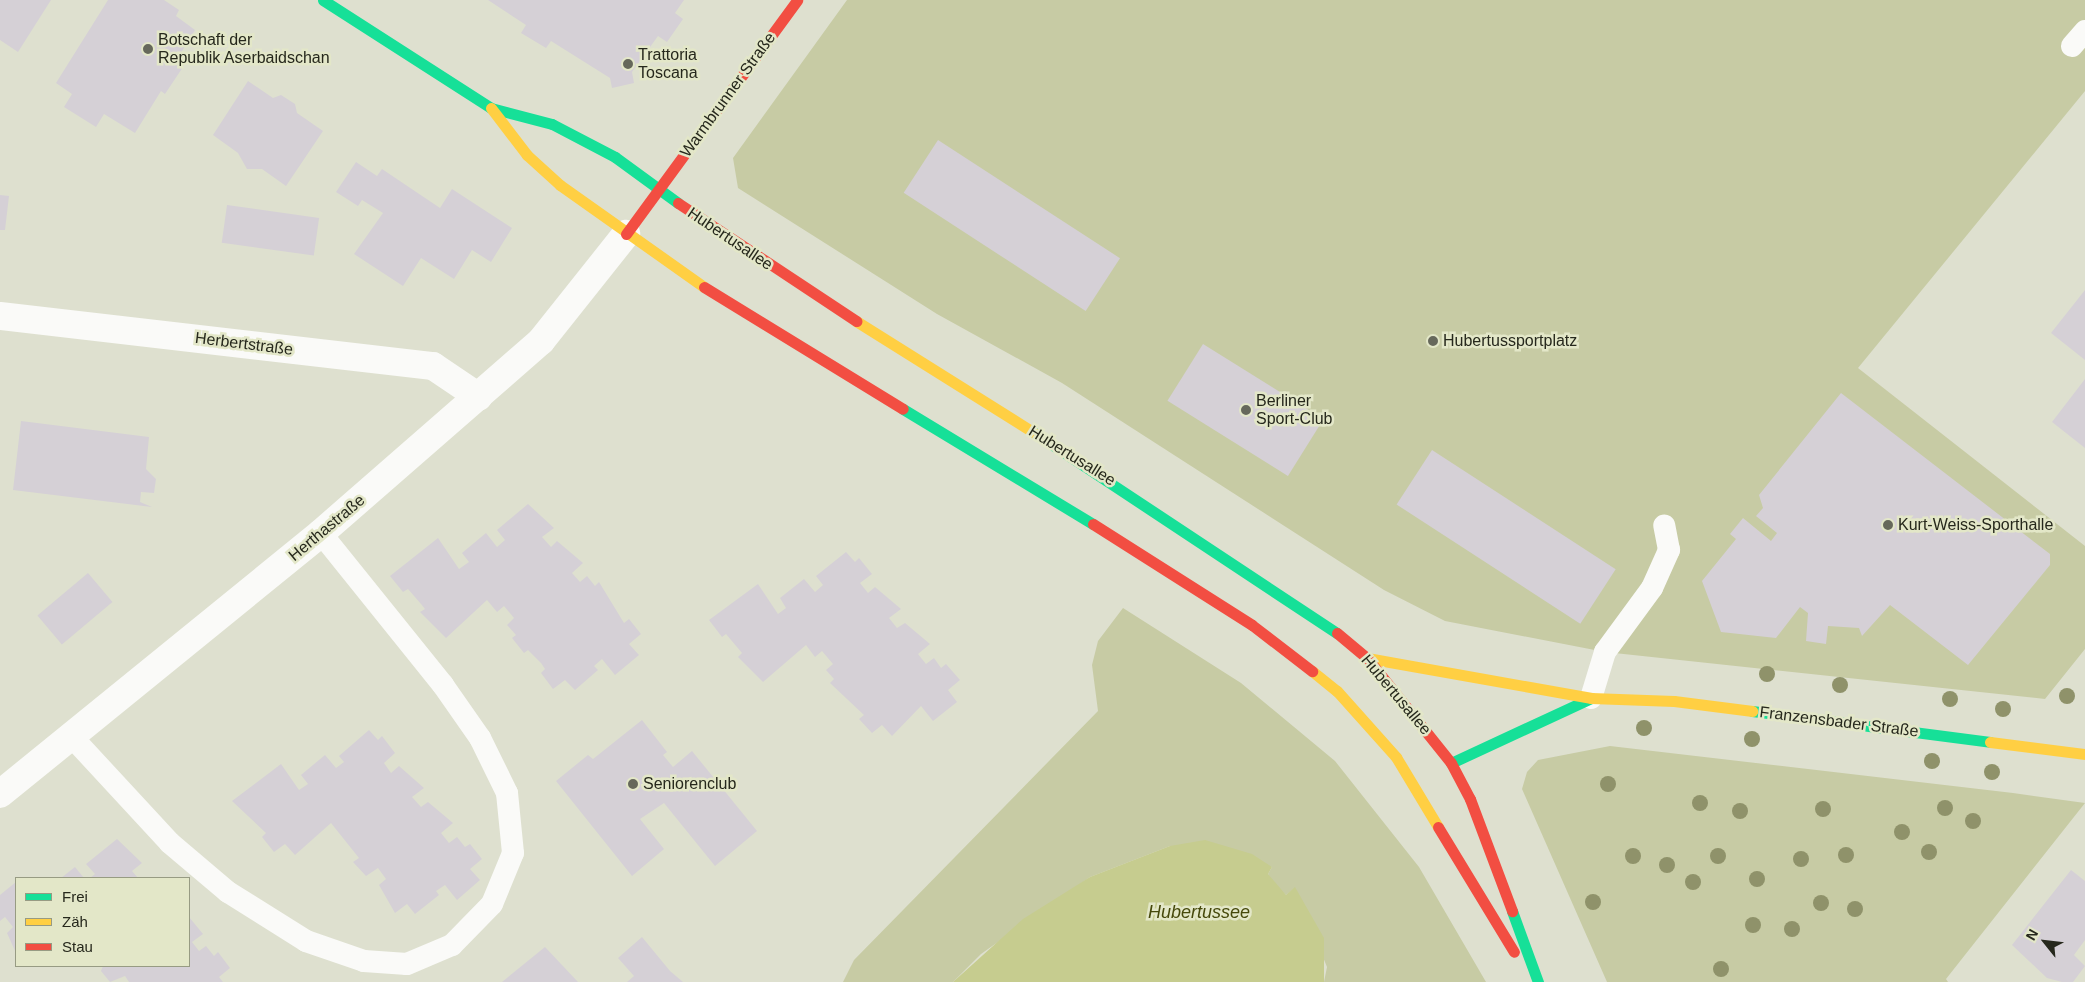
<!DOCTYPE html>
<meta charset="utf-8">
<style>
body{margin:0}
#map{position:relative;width:2085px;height:982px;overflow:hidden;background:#dee0cf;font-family:Helvetica,sans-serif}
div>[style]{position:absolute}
.green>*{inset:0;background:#c7cba4}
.water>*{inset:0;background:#c6cc8f}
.building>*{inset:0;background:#d5d0d6;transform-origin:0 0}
.lane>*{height:22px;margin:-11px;padding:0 11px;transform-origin:11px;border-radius:11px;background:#fafaf8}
.street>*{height:28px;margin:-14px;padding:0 14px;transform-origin:14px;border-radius:14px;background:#fafaf8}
.fast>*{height:11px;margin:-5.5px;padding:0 5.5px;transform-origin:5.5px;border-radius:5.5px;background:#16e098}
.slow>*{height:11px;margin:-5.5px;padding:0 5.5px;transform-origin:5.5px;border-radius:5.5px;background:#ffcf43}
.jam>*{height:11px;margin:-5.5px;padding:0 5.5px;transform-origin:5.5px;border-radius:5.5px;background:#f24e42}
.trees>*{width:16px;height:16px;margin:-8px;border-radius:50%;background:#8f926a}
.dots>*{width:14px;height:14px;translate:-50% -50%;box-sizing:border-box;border:2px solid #e3e7c8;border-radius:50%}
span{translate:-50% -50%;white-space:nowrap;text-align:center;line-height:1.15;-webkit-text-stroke:5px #e3e7c8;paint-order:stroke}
.poi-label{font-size:16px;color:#26281c}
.left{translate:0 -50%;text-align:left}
.street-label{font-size:16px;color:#26281c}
.water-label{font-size:18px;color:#46490b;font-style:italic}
.legend{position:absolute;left:15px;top:877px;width:175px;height:90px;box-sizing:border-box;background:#e3e7c8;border:1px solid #979b83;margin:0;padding:6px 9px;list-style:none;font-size:15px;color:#26281c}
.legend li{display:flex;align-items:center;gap:10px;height:25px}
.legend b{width:25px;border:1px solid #979b83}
.north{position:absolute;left:2020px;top:917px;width:50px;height:50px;-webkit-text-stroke:4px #e3e7c8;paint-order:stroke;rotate:299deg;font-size:14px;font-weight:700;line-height:20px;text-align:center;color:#26281c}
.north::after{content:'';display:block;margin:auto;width:18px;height:22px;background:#26281c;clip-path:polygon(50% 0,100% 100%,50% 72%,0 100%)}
</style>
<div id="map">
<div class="green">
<div style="clip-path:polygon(847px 0,2085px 0,2085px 91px,1858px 368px,2085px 546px,2085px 649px,2045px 699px,1605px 652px,1445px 621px,1384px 590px,1062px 383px,937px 314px,738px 188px,733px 158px)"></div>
<div style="clip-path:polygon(1123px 608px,1241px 683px,1335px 761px,1419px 867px,1486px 982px,1324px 982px,1327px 967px,1295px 888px,1286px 895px,1274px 885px,1268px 874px,1272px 867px,1170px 846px,1090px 877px,981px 954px,953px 982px,843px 982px,854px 960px,1098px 711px,1092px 665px,1098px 641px)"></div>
<div style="clip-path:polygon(1610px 746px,2013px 793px,2085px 803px,1946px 979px,1948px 982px,1607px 982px,1522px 789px,1527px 772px,1538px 760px)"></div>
</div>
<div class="water">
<div style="clip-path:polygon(1205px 840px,1252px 854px,1272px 867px,1268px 874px,1286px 895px,1295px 887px,1324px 938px,1324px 982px,953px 982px,1023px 919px,1090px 877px,1170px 846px)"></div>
</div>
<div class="building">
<div style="clip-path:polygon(0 0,51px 0,18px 52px,0 40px)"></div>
<div style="clip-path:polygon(108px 0,164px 0,179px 10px,176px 16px,195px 30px,179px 56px,187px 61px,165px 94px,161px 91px,135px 133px,104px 114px,96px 127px,64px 107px,72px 94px,56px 83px)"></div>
<div style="clip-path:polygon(488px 0,684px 0,675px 13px,683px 19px,667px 42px,658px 36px,632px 72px,634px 83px,612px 88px,610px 78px,551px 41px,546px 48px,521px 33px,526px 25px)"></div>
<div style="clip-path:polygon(248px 81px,273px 98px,281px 95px,295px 104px,297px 113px,323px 131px,286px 186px,262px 169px,247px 169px,238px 153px,213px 135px)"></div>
<div style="left:938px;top:140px;width:217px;height:63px;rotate:33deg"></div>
<div style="clip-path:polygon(356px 162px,377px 176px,382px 169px,440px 208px,452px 189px,512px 228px,491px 262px,472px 250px,454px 279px,421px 258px,403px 286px,354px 254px,383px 213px,362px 200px,358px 206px,336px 192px)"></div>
<div style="clip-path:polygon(0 195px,9px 196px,5px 230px,0 230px)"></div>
<div style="left:227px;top:205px;width:93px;height:38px;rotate:8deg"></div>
<div style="clip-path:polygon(2085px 290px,2085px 360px,2051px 333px)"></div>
<div style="left:1203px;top:344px;width:142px;height:67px;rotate:32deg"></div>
<div style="clip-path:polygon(2085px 379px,2085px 448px,2052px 422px)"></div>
<div style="clip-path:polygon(1841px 393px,2050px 554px,2050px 565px,1968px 665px,1890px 605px,1862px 636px,1859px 628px,1828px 626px,1826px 644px,1806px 641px,1808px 613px,1800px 607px,1776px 638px,1721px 632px,1702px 581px,1736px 539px,1730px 534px,1743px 518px,1771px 541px,1777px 533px,1756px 516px,1763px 508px,1759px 495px)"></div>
<div style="clip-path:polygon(21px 421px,149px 437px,146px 469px,156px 479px,154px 493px,141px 492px,140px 502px,152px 507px,13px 490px)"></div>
<div style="left:1432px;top:450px;width:219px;height:65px;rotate:33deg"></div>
<div style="clip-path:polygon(528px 504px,554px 528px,542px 537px,551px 547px,557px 541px,583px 563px,572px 573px,580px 582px,587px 576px,595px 586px,599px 582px,624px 623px,629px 619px,641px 634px,629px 644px,639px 655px,615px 675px,602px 659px,594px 666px,598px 670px,575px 690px,565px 680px,553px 689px,541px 673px,545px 669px,541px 663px,528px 650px,524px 653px,512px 638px,516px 635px,507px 625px,514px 618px,504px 606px,497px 612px,487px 600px,446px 638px,420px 612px,425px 609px,421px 604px,408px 589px,403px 592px,390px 576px,438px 538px,459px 569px,469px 562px,462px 553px,486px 533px,497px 547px,505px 540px,497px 530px)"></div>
<div style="clip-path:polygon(846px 552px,855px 562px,859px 558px,872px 574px,860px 583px,868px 593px,875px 587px,901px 609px,889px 618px,897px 628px,905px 623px,930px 644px,918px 654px,926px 664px,934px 658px,941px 668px,946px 664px,960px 680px,948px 690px,957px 702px,933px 721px,921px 706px,892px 736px,882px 725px,872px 733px,859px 719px,864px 715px,830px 683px,834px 679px,826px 670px,833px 664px,822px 651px,815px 657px,806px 645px,763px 682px,738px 657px,742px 653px,726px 634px,722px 637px,709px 620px,758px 584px,778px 614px,786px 608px,780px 598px,804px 579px,815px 592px,823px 585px,816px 576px)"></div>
<div style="left:88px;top:573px;width:38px;height:66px;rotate:50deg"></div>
<div style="clip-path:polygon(642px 720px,667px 752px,663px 755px,673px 767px,692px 751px,757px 831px,715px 866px,664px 803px,640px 819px,664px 849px,632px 876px,556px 781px,588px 755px,593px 759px)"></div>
<div style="clip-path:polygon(369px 730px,378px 740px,382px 736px,395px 753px,384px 763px,391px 773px,399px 766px,424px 788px,412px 797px,421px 807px,428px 802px,453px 823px,441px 833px,449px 843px,457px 837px,465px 847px,470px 844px,482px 859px,470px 869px,480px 880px,457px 900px,445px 885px,436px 891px,439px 895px,415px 914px,407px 904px,395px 913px,379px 885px,386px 879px,378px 868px,366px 876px,353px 862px,359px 858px,331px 823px,295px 855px,285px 844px,274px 852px,262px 837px,266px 833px,232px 801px,281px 764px,299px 790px,308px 784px,301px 775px,325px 755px,336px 768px,344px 762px,339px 756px)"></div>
<div style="clip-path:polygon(117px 839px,142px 863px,132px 871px,138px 878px,90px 878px,95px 874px,86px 864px)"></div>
<div style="clip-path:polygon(75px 867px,84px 878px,61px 878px)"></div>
<div style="clip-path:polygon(2071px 870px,2085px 881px,2085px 940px,2074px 955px,2085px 966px,2073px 982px,2062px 982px,2047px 978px,2012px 945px)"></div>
<div style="clip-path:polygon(16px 882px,16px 953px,7px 933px,13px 927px,5px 917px,0 921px,0 895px)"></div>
<div style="clip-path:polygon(189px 917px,203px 934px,192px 942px,199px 951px,206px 946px,214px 956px,218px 952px,230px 968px,219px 977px,223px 982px,129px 982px,125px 976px,110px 982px,101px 971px,103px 966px,189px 966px)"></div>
<div style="clip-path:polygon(642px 937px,670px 971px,683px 982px,627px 982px,634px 976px,618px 958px)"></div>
<div style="clip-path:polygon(545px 947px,578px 982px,502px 982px)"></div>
</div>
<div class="lane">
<div style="left:2072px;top:46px;width:20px;rotate:-49deg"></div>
<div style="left:1591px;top:698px;width:48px;rotate:-73.1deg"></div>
<div style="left:1605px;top:652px;width:79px;rotate:-53.7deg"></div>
<div style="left:1652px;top:588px;width:42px;rotate:-65.9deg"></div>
<div style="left:1669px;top:550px;width:25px;rotate:-101deg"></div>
<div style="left:72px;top:737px;width:144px;rotate:47.2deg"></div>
<div style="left:170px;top:843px;width:76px;rotate:40.2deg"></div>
<div style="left:228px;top:892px;width:92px;rotate:32.1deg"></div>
<div style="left:306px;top:941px;width:61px;rotate:19deg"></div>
<div style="left:364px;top:961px;width:43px;rotate:4deg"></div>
<div style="left:407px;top:964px;width:49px;rotate:-22.9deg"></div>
<div style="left:452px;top:945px;width:57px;rotate:-45.7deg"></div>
<div style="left:492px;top:904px;width:55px;rotate:-67.6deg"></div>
<div style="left:513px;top:853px;width:60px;rotate:-95.7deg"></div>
<div style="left:507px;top:793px;width:61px;rotate:-116.1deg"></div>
<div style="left:480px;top:738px;width:65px;rotate:-124.9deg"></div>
<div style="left:443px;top:685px;width:195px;rotate:-128.8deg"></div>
</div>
<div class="street">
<div style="left:0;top:316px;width:436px;rotate:6.6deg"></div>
<div style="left:433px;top:366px;width:55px;rotate:34deg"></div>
<div style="left:0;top:794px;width:414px;rotate:-39.1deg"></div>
<div style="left:321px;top:533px;width:292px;rotate:-41.1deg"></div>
<div style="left:541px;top:341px;width:137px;rotate:-51.5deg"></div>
</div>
<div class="fast">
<div style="left:323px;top:0;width:200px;rotate:32.7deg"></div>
<div style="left:491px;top:108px;width:63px;rotate:14.7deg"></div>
<div style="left:552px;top:124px;width:71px;rotate:27.6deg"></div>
<div style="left:615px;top:157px;width:78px;rotate:36.1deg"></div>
<div style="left:903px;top:409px;width:222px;rotate:31.2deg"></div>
<div style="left:1033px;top:432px;width:364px;rotate:33.5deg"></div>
<div style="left:1752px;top:711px;width:240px;rotate:7.4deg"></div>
<div style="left:1451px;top:763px;width:154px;rotate:-24.9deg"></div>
<div style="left:1512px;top:911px;width:76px;rotate:69.9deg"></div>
</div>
<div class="slow">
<div style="left:491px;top:108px;width:59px;rotate:52.5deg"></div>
<div style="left:527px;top:155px;width:45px;rotate:42.3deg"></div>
<div style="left:560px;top:185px;width:176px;rotate:35.3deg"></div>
<div style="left:856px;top:321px;width:209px;rotate:32.1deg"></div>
<div style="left:1367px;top:658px;width:228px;rotate:10.1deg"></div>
<div style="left:1591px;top:698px;width:83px;rotate:2.1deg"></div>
<div style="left:1674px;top:701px;width:79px;rotate:7.3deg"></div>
<div style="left:1312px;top:671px;width:32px;rotate:39deg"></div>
<div style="left:1337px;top:691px;width:89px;rotate:48.2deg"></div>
<div style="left:1396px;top:757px;width:82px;rotate:59deg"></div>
<div style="left:1990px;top:742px;width:96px;rotate:7.2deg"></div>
</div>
<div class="jam">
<div style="left:678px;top:203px;width:214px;rotate:33.5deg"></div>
<div style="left:626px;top:234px;width:290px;rotate:-53.8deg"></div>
<div style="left:704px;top:287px;width:233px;rotate:31.5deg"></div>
<div style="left:1093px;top:524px;width:188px;rotate:32.4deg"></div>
<div style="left:1252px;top:625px;width:76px;rotate:37.5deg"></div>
<div style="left:1337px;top:633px;width:39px;rotate:40deg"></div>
<div style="left:1367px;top:658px;width:134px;rotate:51.3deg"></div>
<div style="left:1451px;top:763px;width:41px;rotate:62.2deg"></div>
<div style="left:1470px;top:799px;width:120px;rotate:69.4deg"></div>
<div style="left:1438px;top:827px;width:146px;rotate:58.7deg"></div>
</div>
<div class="trees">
<div style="left:1767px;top:674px"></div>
<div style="left:1840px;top:685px"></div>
<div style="left:2067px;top:696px"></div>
<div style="left:1950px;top:699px"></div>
<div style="left:2003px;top:709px"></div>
<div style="left:1644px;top:728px"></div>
<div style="left:1752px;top:739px"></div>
<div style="left:1932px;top:761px"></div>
<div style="left:1992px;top:772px"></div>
<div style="left:1608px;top:784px"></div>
<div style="left:1700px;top:803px"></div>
<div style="left:1945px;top:808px"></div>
<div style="left:1823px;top:809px"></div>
<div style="left:1740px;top:811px"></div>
<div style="left:1973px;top:821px"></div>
<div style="left:1902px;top:832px"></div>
<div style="left:1929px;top:852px"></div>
<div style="left:1846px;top:855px"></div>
<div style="left:1633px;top:856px"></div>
<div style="left:1718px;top:856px"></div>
<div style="left:1801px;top:859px"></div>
<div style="left:1667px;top:865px"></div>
<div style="left:1757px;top:879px"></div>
<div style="left:1693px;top:882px"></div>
<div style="left:1593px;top:902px"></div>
<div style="left:1821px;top:903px"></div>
<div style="left:1855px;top:909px"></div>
<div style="left:1753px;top:925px"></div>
<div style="left:1792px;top:929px"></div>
<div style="left:1721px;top:969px"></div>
</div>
<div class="dots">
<div style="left:148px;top:49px;background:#66685b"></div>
<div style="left:628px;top:64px;background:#66685b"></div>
<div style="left:1433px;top:341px;background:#66685b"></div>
<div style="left:1246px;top:410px;background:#66685b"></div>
<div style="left:1888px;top:525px;background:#66685b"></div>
<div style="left:633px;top:784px;background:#66685b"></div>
</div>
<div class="poi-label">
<span class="left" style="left:158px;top:49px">Botschaft der<br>Republik Aserbaidschan</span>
<span class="left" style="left:638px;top:64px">Trattoria<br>Toscana</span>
<span class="left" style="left:1443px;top:341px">Hubertussportplatz</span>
<span class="left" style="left:1256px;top:410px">Berliner<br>Sport-Club</span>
<span class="left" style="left:1898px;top:525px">Kurt-Weiss-Sporthalle</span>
<span class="left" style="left:643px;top:784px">Seniorenclub</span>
</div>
<div class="street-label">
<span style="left:728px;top:95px;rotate:-54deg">Warmbrunner Straße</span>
<span style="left:730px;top:239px;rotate:34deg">Hubertusallee</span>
<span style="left:244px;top:344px;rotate:7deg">Herbertstraße</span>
<span style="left:1072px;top:456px;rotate:32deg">Hubertusallee</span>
<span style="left:327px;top:528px;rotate:-40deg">Herthastraße</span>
<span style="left:1396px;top:695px;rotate:50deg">Hubertusallee</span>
<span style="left:1839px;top:722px;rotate:7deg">Franzensbader Straße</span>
</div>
<div class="water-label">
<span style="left:1199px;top:912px">Hubertussee</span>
</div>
<ul class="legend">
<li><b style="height:6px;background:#16e098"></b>Frei</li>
<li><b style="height:6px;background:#ffcf43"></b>Zäh</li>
<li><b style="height:6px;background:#f24e42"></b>Stau</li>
</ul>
<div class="north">N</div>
</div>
